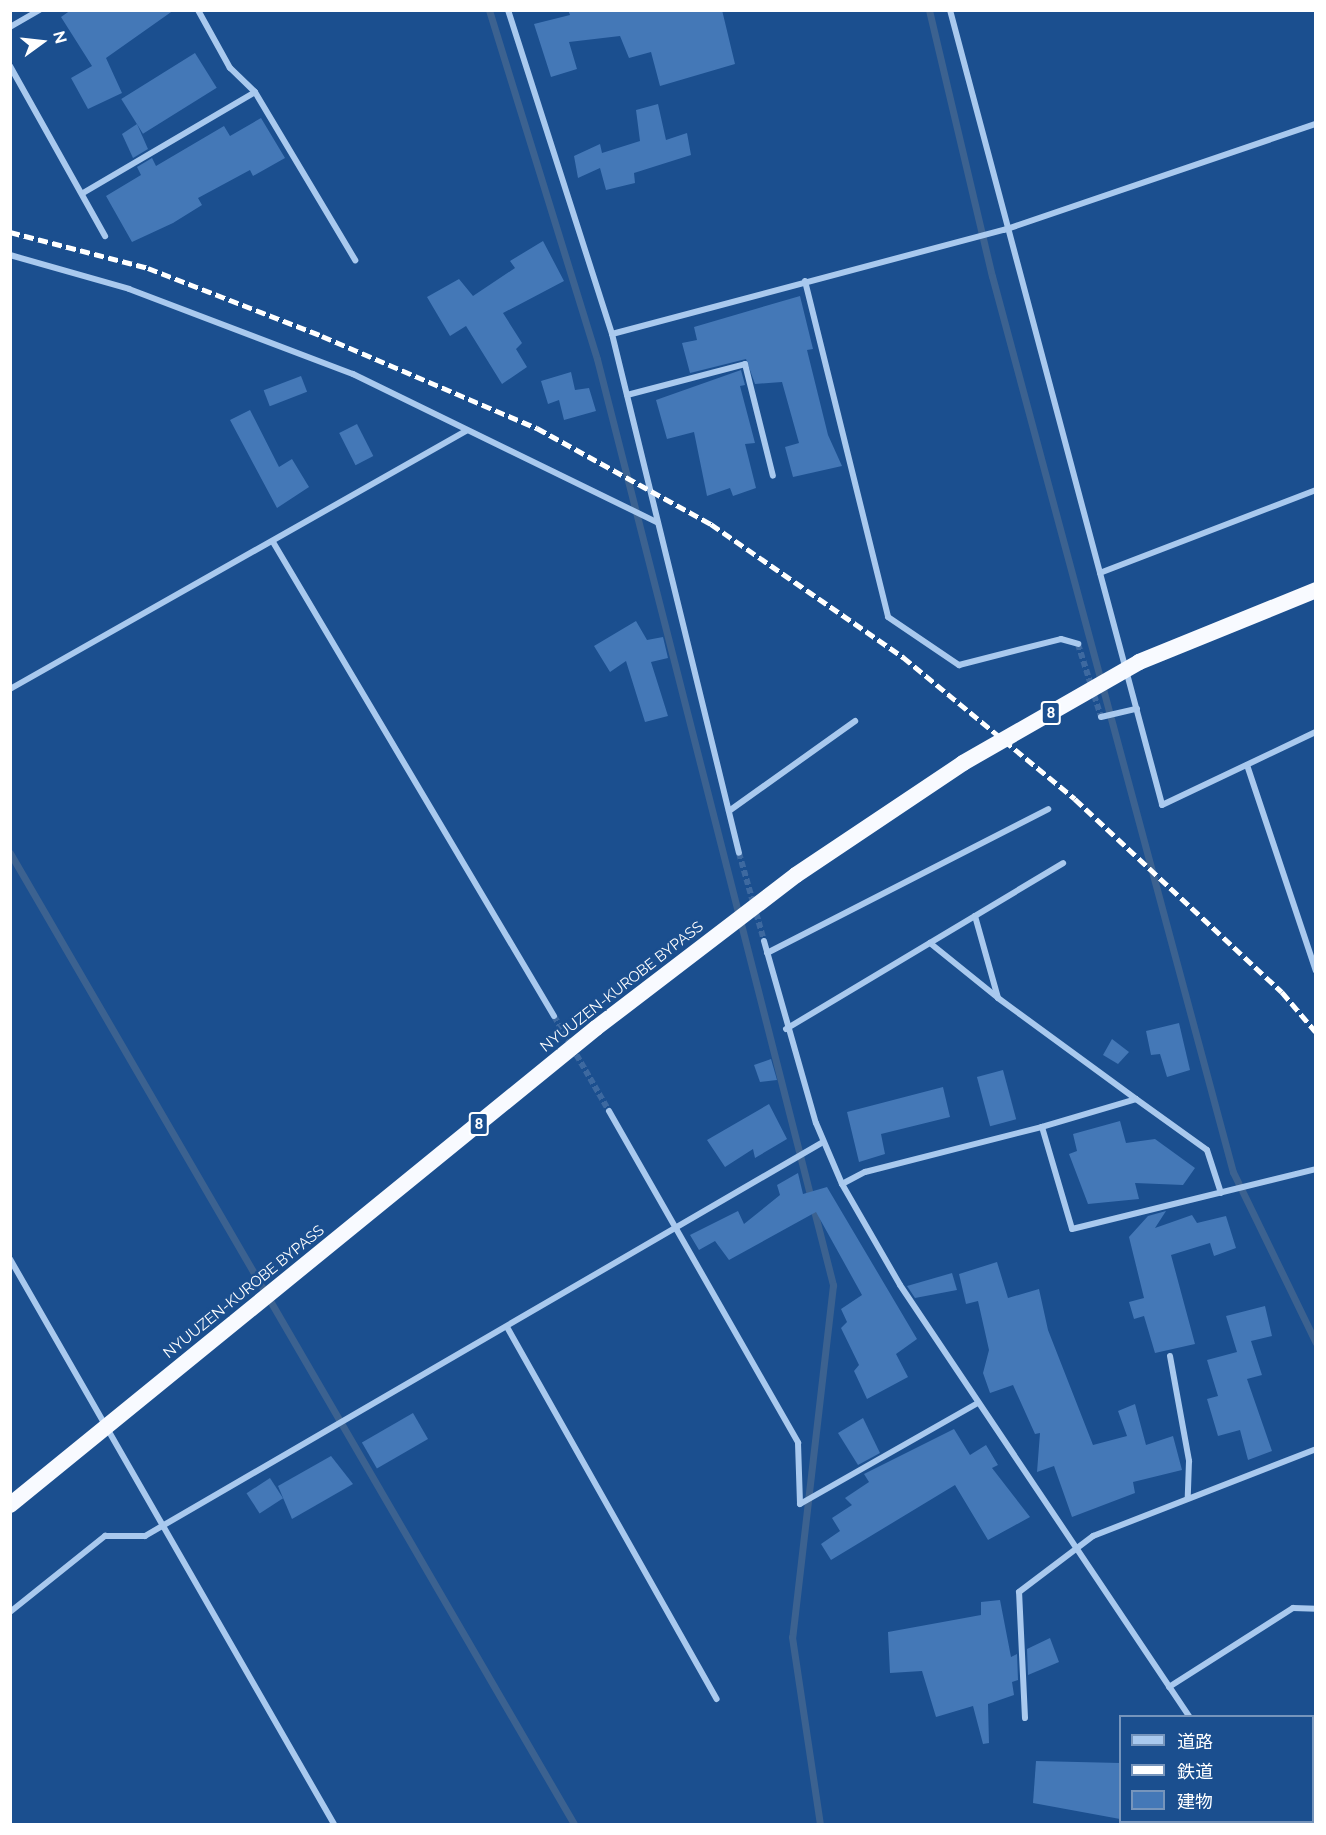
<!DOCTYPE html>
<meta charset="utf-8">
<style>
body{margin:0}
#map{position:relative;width:1326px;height:1835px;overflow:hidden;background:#1b4f8f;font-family:Raleway,"Noto Sans JP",sans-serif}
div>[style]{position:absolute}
.stream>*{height:7px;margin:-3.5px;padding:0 3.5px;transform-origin:3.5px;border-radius:3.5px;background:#3c6290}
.building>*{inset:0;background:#4478b7;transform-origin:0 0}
.minor-tunnel>*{height:6px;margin-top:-3px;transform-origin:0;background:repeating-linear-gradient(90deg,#3d69a0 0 6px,transparent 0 9px)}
.minor>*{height:6px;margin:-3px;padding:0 3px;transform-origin:3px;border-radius:3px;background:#a9c9ee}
.trunk>*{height:16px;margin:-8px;padding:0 8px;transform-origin:8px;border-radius:8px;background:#f8faff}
.rail>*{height:4.5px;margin-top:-2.25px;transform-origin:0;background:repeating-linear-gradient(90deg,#fff 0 10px,transparent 0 14.5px)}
.trunk-bridge>*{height:16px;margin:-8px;padding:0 8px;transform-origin:8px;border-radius:8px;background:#f8faff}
span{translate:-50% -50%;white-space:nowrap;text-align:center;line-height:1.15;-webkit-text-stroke:5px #1b4f8f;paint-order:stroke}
.shield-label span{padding:2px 4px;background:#1b4f8f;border:2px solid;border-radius:4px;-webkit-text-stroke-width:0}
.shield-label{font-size:14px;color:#fff;font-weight:700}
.street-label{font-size:15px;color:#fff}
.frame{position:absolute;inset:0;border:12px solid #fff;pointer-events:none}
.legend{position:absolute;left:1119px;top:1715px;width:195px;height:108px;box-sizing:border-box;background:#1b4f8f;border:2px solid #7695bc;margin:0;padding:8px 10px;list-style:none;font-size:18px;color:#fff}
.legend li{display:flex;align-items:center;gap:12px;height:30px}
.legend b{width:30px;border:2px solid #7695bc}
.north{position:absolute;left:12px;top:12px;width:60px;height:60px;-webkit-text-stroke:4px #1b4f8f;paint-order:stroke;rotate:75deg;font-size:16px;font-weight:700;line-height:24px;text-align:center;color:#fff}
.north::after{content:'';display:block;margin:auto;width:21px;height:27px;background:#fff;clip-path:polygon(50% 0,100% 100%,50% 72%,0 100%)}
</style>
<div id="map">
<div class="stream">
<div style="left:489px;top:10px;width:365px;rotate:72.8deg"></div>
<div style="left:597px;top:359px;width:956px;rotate:75.7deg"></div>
<div style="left:833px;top:1285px;width:354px;rotate:96.6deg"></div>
<div style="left:792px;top:1637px;width:189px;rotate:81.5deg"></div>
<div style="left:929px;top:10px;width:273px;rotate:76.7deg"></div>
<div style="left:992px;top:276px;width:928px;rotate:74.95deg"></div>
<div style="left:1233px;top:1172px;width:190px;rotate:64.1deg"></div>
<div style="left:10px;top:853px;width:1123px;rotate:59.85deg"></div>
</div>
<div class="building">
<div style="clip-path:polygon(71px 10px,174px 10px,106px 58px,122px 93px,88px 109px,71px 78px,92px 66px,61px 17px)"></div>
<div style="clip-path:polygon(568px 10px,722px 10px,735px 64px,660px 86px,651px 52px,629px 58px,620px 36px,569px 42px,577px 69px,551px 77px,534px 24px,570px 15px)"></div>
<div style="left:195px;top:53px;width:41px;height:87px;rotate:58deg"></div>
<div style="clip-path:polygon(658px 104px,666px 140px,687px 133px,691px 155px,634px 173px,635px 183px,606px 190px,600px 168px,578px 178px,574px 156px,600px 144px,602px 153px,640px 141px,636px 110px)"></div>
<div style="clip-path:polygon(261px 118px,285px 158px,253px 176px,250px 170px,198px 198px,202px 205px,173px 223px,132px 242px,106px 196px,141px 175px,137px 167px,152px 158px,156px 166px,224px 126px,230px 136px)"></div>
<div style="clip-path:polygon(137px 124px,148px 149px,133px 158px,122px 134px)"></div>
<div style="clip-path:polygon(543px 241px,564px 281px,503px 313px,522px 343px,516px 349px,527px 367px,502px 384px,466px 326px,450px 336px,427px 297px,459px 279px,473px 296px,515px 268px,510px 261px)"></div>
<div style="clip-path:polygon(800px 296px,813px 349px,807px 350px,828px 435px,842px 466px,793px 477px,785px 447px,799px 443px,782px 382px,755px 384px,746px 359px,690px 373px,682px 343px,697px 340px,694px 327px)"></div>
<div style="clip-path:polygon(741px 370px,745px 385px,740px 386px,755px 443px,745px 444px,756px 488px,733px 496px,730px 488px,707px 496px,694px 432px,667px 439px,656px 400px)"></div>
<div style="clip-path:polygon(571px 372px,575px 390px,589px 388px,596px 411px,564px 420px,559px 400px,548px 404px,541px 381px)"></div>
<div style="left:301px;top:376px;width:17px;height:40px;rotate:69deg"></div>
<div style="clip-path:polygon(250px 410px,279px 467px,292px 459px,309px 487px,277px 508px,230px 420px)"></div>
<div style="left:357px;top:424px;width:36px;height:20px;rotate:63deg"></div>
<div style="clip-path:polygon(636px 621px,647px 640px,663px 637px,668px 658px,651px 662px,668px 716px,645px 722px,626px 661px,610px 672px,594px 646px)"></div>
<div style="clip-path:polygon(1179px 1023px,1190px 1070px,1167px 1077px,1160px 1054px,1151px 1055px,1146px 1031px)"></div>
<div style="clip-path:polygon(1112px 1039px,1129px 1052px,1118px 1064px,1103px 1055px)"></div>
<div style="clip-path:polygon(771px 1059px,777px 1080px,760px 1082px,754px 1065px)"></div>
<div style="left:1003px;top:1070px;width:51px;height:27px;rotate:75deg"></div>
<div style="clip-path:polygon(943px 1087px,950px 1117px,881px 1134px,885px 1154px,859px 1162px,847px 1112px)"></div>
<div style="clip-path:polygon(769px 1104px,787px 1139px,755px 1158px,753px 1149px,725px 1167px,707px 1140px)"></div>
<div style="clip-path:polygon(1120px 1121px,1126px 1143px,1155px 1139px,1195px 1168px,1183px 1185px,1135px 1183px,1139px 1199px,1088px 1204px,1069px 1154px,1077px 1151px,1073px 1134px)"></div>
<div style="clip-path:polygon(798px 1173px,803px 1194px,827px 1187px,917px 1339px,896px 1354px,908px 1377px,867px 1399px,854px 1371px,859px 1365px,841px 1328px,847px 1322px,841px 1309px,862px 1295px,816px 1212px,729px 1260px,715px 1241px,699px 1250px,690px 1235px,738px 1211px,744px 1224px,780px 1195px,777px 1185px)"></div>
<div style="clip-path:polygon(1166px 1211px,1155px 1228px,1192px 1215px,1197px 1223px,1226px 1216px,1236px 1248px,1214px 1256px,1210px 1243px,1171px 1255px,1195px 1344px,1155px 1353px,1144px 1316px,1134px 1319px,1129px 1302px,1144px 1298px,1129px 1237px,1148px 1216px)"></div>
<div style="clip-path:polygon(997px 1262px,1008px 1298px,1039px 1289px,1048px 1330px,1093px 1445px,1127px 1436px,1118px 1411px,1135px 1404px,1146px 1445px,1173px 1436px,1182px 1470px,1133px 1482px,1135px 1493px,1072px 1517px,1054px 1466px,1037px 1472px,1040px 1433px,1035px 1434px,1013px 1385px,990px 1393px,983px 1373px,989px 1350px,978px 1301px,966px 1304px,959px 1274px)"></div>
<div style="clip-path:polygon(952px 1273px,957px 1290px,915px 1298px,907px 1286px)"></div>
<div style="clip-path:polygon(1265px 1306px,1272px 1336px,1251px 1341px,1262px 1375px,1247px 1379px,1272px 1451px,1248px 1460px,1240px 1430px,1218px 1436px,1207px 1399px,1218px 1396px,1207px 1360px,1237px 1352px,1226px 1316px)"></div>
<div style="left:413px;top:1413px;width:30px;height:59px;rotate:60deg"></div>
<div style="clip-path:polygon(863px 1418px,880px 1453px,858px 1465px,838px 1433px)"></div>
<div style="clip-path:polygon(954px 1429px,970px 1455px,986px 1445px,998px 1465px,992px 1468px,1030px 1517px,988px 1540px,955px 1485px,831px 1560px,821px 1544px,840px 1531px,832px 1518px,852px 1505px,845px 1498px,869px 1482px,864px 1474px)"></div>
<div style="clip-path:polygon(331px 1456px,353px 1484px,292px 1519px,278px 1486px)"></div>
<div style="left:270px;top:1478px;width:24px;height:28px;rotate:57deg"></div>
<div style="clip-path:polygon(1000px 1600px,1011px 1657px,1017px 1654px,1018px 1680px,1012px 1682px,1014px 1695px,988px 1704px,989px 1743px,983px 1744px,973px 1706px,936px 1717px,922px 1671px,890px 1673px,888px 1632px,981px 1615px,981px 1602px)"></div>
<div style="clip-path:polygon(1050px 1638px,1059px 1662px,1028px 1675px,1027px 1649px)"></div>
<div style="clip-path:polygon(1036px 1761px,1120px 1763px,1120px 1819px,1033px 1803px)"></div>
</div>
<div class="minor-tunnel">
<div style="left:1078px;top:644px;width:77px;rotate:72.5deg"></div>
<div style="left:739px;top:853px;width:91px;rotate:74.1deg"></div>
<div style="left:554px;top:1016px;width:110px;rotate:59.9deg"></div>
</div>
<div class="minor">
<div style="left:508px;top:10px;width:340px;rotate:72.2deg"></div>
<div style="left:612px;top:334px;width:534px;rotate:76.25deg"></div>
<div style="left:950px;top:10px;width:583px;rotate:75.08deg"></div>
<div style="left:10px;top:27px;width:34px;rotate:-30deg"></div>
<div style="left:10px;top:66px;width:195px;rotate:60.8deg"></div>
<div style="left:255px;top:92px;width:196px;rotate:59.2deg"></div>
<div style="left:83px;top:193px;width:199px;rotate:-30.4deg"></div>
<div style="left:255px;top:92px;width:35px;rotate:-136deg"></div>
<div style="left:230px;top:68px;width:66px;rotate:-118.9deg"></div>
<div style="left:10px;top:255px;width:124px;rotate:15.9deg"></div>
<div style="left:129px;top:289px;width:240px;rotate:20.8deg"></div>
<div style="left:353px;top:374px;width:339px;rotate:26deg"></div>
<div style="left:805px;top:281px;width:346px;rotate:76.1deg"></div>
<div style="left:888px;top:617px;width:86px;rotate:34.1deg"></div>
<div style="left:959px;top:665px;width:105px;rotate:-14.3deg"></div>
<div style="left:1061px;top:639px;width:18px;rotate:16deg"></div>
<div style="left:612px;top:334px;width:406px;rotate:-14.9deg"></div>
<div style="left:1004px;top:230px;width:330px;rotate:-18.8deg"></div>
<div style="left:627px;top:395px;width:122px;rotate:-14.7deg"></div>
<div style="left:745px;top:364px;width:115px;rotate:76deg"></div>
<div style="left:1316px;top:490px;width:231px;rotate:159deg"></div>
<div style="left:1100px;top:573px;width:240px;rotate:75deg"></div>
<div style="left:1162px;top:805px;width:170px;rotate:-25.4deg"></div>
<div style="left:273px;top:542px;width:551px;rotate:59.34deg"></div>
<div style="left:10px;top:689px;width:524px;rotate:-29.5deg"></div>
<div style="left:1101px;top:717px;width:37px;rotate:-13deg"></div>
<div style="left:1247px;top:765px;width:217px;rotate:71.5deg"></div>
<div style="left:729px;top:811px;width:155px;rotate:-35.5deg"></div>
<div style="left:975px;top:916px;width:85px;rotate:74.3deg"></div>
<div style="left:998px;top:998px;width:171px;rotate:36.2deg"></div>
<div style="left:764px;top:941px;width:189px;rotate:74.1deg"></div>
<div style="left:816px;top:1123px;width:66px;rotate:66.9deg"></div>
<div style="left:842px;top:1184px;width:116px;rotate:60.1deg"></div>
<div style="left:900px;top:1285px;width:519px;rotate:56.16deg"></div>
<div style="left:930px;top:943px;width:86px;rotate:38.9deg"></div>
<div style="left:767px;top:953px;width:316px;rotate:-27.1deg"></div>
<div style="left:786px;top:1029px;width:323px;rotate:-30.9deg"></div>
<div style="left:609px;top:1111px;width:382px;rotate:60.3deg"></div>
<div style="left:798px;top:1443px;width:61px;rotate:88.1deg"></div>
<div style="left:800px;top:1504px;width:205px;rotate:-29.6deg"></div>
<div style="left:1042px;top:1127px;width:98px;rotate:-16.6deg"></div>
<div style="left:1136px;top:1099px;width:87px;rotate:35.7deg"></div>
<div style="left:1207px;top:1150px;width:45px;rotate:72deg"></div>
<div style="left:842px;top:1184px;width:26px;rotate:-28deg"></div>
<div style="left:865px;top:1172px;width:183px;rotate:-14.3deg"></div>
<div style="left:1042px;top:1127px;width:106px;rotate:73.6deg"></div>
<div style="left:1072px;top:1229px;width:251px;rotate:-13.8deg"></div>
<div style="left:10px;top:1259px;width:651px;rotate:60.17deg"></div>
<div style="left:507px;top:1327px;width:427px;rotate:60.6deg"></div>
<div style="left:1170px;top:1356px;width:107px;rotate:79.7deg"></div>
<div style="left:1189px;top:1461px;width:37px;rotate:92deg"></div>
<div style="left:10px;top:1612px;width:122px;rotate:-38.7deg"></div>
<div style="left:105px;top:1536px;width:40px"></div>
<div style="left:145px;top:1536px;width:784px;rotate:-30.16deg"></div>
<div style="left:1169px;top:1687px;width:147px;rotate:-32.5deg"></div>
<div style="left:1293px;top:1608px;width:23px;rotate:2deg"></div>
<div style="left:1025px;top:1718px;width:126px;rotate:-92.7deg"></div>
<div style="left:1019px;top:1592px;width:93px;rotate:-37.1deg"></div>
<div style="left:1093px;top:1536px;width:239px;rotate:-21.3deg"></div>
<div style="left:1312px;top:1779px;width:4px;rotate:-14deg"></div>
<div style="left:1259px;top:1822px;width:3px;rotate:45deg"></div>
</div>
<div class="trunk">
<div style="left:1139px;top:662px;width:191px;rotate:-22.1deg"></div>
<div style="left:10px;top:1505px;width:756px;rotate:-39.15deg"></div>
<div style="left:596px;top:1028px;width:252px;rotate:-37.4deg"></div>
<div style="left:796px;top:875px;width:201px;rotate:-33.8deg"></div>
</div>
<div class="rail">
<div style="left:10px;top:232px;width:143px;rotate:14.6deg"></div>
<div style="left:148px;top:268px;width:187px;rotate:21.3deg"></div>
<div style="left:322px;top:336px;width:234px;rotate:23.2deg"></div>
<div style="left:537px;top:428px;width:199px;rotate:28.9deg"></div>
<div style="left:711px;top:524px;width:234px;rotate:34.7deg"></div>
<div style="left:903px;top:657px;width:223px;rotate:39.5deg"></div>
<div style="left:1075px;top:799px;width:283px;rotate:43deg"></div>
<div style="left:1282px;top:992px;width:52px;rotate:49.6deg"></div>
</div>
<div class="trunk-bridge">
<div style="left:963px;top:763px;width:203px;rotate:-29.8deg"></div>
</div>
<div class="shield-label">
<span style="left:1051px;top:713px">8</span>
<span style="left:479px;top:1124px">8</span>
</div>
<div class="street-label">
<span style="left:622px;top:987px;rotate:-38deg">NYUUZEN-KUROBE BYPASS</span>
<span style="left:244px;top:1292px;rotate:-39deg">NYUUZEN-KUROBE BYPASS</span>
</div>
<div class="frame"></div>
<ul class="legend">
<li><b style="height:8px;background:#a9c9ee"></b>道路</li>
<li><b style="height:8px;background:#fff"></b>鉄道</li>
<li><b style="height:16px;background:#4478b7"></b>建物</li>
</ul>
<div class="north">N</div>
</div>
